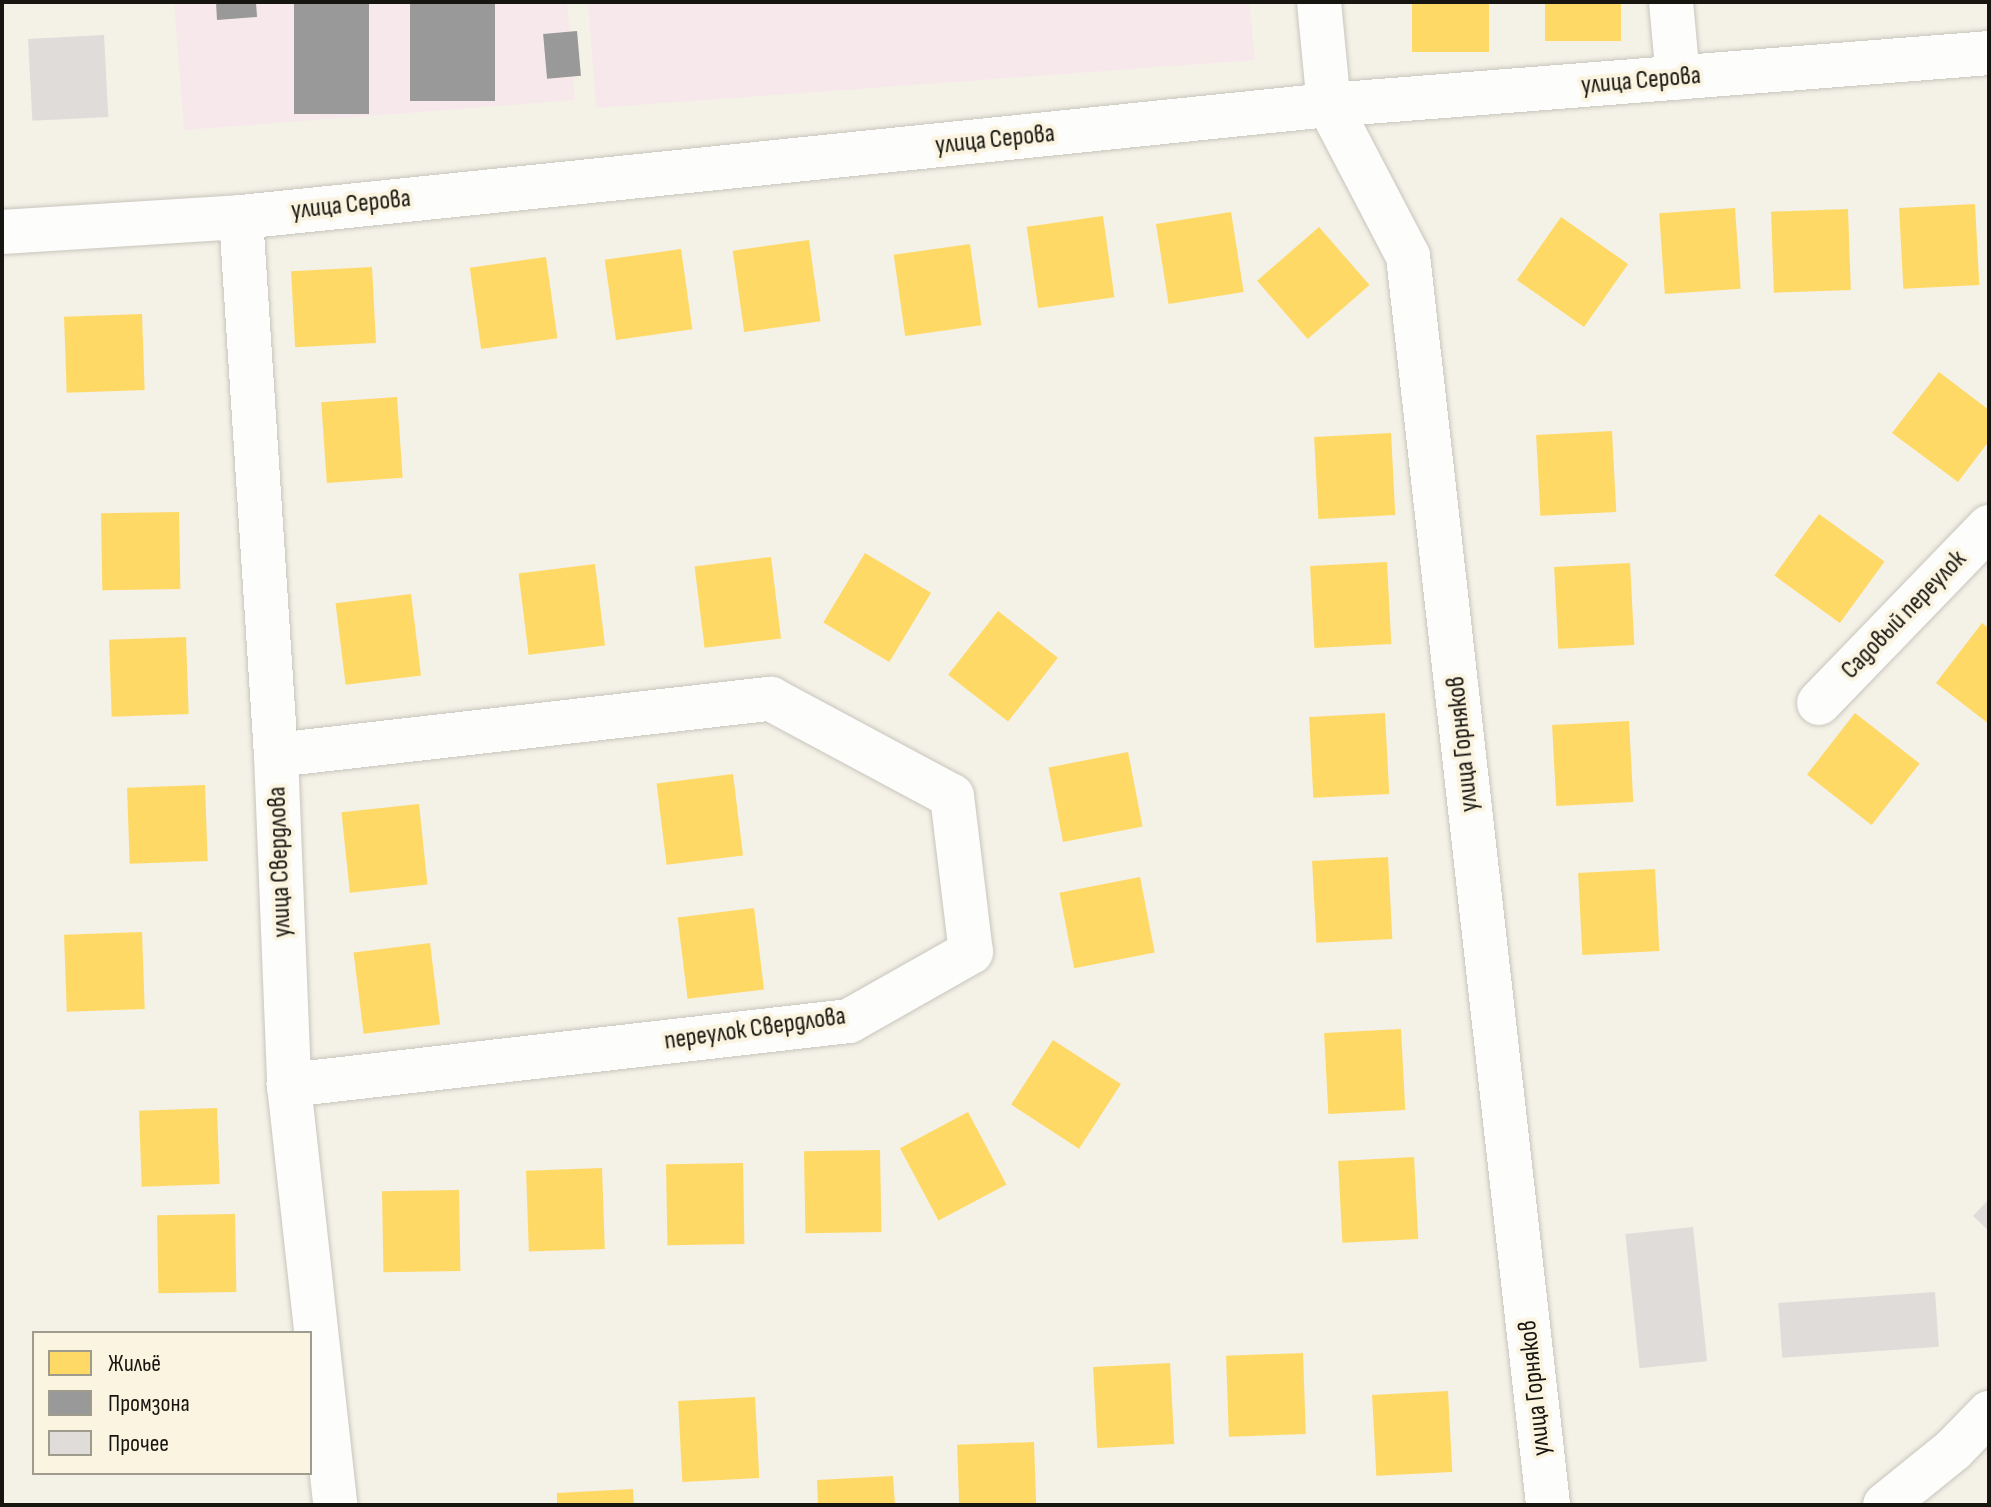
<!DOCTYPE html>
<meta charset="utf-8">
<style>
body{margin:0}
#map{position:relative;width:1991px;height:1507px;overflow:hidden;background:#f4f1e7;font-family:"Sofia Sans Condensed",sans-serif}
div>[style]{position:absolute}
.industrial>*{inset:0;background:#f7e9eb}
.homes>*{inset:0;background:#ffd966;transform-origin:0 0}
.industry>*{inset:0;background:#999;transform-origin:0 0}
.building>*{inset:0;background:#dfdcda;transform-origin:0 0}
.roads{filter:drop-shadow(0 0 2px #c8c5bd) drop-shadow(0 0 2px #c8c5bd)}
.minor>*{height:44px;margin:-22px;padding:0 22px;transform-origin:22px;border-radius:22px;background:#fdfdfb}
span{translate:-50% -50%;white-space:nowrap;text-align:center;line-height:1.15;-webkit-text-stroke:8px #faf4e1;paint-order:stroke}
.street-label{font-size:26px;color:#17150f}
.frame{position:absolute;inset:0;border:4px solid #17150f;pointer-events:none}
.legend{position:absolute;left:32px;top:1331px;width:280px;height:144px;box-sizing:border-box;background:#faf4e1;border:2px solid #9f9b8d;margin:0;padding:10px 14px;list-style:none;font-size:24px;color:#17150f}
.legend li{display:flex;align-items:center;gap:16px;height:40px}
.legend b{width:40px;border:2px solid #9f9b8d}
</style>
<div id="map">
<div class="industrial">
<div style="clip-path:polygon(174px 2px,567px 2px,575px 100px,184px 130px)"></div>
<div style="clip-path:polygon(588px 2px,1249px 2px,1255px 60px,596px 108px)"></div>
</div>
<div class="homes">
<div style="left:1412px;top:2px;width:77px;height:50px"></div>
<div style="left:1545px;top:2px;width:76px;height:39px"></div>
<div style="left:1975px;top:204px;width:81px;height:76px;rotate:87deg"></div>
<div style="left:1735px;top:208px;width:81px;height:76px;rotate:86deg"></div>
<div style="left:1848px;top:209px;width:81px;height:77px;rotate:88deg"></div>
<div style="left:1231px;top:212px;width:81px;height:76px;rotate:81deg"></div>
<div style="left:1103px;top:216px;width:82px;height:77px;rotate:82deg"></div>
<div style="left:1561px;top:217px;width:82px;height:77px;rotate:35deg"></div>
<div style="left:1319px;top:227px;width:77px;height:82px;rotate:49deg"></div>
<div style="left:809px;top:240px;width:82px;height:77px;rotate:82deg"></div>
<div style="left:970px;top:244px;width:82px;height:77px;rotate:82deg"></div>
<div style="left:681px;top:249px;width:81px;height:77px;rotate:82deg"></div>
<div style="left:546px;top:257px;width:82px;height:77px;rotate:82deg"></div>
<div style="left:372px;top:267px;width:76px;height:81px;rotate:87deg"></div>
<div style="left:142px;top:314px;width:76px;height:78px;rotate:88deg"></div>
<div style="clip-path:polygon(1939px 372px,1989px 410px,1989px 441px,1958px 482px,1892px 433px)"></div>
<div style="left:397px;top:397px;width:81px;height:76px;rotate:86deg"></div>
<div style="left:1612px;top:431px;width:81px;height:76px;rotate:87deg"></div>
<div style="left:1391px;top:433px;width:82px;height:77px;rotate:87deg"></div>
<div style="left:179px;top:512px;width:77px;height:78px;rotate:89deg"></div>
<div style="left:1819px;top:514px;width:81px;height:76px;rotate:36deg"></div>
<div style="left:865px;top:553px;width:77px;height:81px;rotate:31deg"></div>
<div style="left:771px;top:557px;width:82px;height:77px;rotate:83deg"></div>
<div style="left:1387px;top:562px;width:82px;height:77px;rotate:87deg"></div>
<div style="left:1630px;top:563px;width:82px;height:76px;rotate:87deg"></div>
<div style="left:595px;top:564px;width:82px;height:77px;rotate:83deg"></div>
<div style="left:411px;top:594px;width:82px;height:76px;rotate:83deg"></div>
<div style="left:998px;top:611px;width:76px;height:81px;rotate:38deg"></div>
<div style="clip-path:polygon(1982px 623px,1989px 628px,1989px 724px,1936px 683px)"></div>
<div style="left:186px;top:637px;width:77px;height:77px;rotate:88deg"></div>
<div style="left:1385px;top:713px;width:81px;height:76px;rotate:87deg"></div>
<div style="left:1855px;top:713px;width:82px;height:78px;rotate:38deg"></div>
<div style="left:1629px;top:721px;width:81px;height:77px;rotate:87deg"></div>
<div style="left:1128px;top:752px;width:76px;height:81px;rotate:79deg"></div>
<div style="left:733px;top:774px;width:82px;height:77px;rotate:83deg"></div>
<div style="left:205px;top:785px;width:76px;height:78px;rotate:88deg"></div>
<div style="left:419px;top:804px;width:81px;height:78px;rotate:84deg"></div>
<div style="left:1388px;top:857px;width:82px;height:76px;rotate:87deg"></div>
<div style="left:1655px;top:869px;width:82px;height:77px;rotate:87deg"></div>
<div style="left:1140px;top:877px;width:77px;height:82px;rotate:79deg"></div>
<div style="left:754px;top:908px;width:82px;height:77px;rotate:83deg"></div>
<div style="left:142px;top:932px;width:77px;height:78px;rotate:88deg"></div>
<div style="left:430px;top:943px;width:82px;height:77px;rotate:83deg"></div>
<div style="left:1401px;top:1029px;width:81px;height:77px;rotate:87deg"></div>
<div style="left:1053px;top:1040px;width:81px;height:77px;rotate:33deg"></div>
<div style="left:217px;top:1108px;width:76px;height:78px;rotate:88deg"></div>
<div style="left:968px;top:1112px;width:82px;height:77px;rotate:62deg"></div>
<div style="left:880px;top:1150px;width:82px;height:76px;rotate:89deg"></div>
<div style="left:1414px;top:1157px;width:82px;height:76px;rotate:87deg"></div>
<div style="left:743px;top:1163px;width:81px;height:77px;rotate:89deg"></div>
<div style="left:602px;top:1168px;width:81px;height:76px;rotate:88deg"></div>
<div style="left:459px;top:1190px;width:81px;height:77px;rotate:89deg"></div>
<div style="left:235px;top:1214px;width:78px;height:78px;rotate:89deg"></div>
<div style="left:1303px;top:1353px;width:81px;height:77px;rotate:88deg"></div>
<div style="left:1170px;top:1363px;width:81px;height:77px;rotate:87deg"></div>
<div style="left:1448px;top:1391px;width:81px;height:76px;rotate:87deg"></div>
<div style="left:755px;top:1397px;width:81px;height:77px;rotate:87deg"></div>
<div style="left:1034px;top:1442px;width:63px;height:77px;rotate:88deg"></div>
<div style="clip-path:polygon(893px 1476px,895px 1505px,818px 1505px,817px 1480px)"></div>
<div style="clip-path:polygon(633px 1489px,634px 1505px,557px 1505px,557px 1493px)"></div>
</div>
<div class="industry">
<div style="clip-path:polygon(216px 2px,256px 2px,257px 17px,217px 20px)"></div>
<div style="left:294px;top:2px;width:75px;height:112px"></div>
<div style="left:410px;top:2px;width:85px;height:99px"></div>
<div style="left:577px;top:31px;width:45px;height:34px;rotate:85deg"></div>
</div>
<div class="building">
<div style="left:104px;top:35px;width:82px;height:76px;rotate:87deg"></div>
<div style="clip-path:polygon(1989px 1199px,1989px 1231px,1973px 1216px)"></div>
<div style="left:1693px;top:1227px;width:135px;height:68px;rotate:84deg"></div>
<div style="left:1935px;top:1292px;width:55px;height:157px;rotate:86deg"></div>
</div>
<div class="roads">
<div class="minor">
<div style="left:1319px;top:2px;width:103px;rotate:84.5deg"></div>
<div style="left:1329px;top:105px;width:170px;rotate:62.4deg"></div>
<div style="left:1408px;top:256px;width:1257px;rotate:83.6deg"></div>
<div style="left:1671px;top:2px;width:76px;rotate:84.7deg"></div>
<div style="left:241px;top:217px;width:539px;rotate:86.28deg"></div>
<div style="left:276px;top:755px;width:330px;rotate:87.7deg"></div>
<div style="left:289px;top:1085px;width:423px;rotate:83.7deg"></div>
<div style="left:2px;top:232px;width:239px;rotate:-3.6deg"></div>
<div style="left:241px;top:217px;width:1094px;rotate:-5.88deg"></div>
<div style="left:1329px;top:105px;width:662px;rotate:-4.5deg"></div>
<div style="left:1819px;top:703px;width:245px;rotate:-46deg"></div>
<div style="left:276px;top:755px;width:498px;rotate:-6.5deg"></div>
<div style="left:771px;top:699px;width:205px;rotate:28.2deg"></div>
<div style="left:952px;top:796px;width:157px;rotate:83.1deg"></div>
<div style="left:971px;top:952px;width:140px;rotate:150.5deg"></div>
<div style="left:849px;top:1021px;width:564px;rotate:173.48deg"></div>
<div style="left:1885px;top:1505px;width:87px;rotate:-39deg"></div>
<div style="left:1953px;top:1450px;width:52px;rotate:-45.8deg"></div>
</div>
</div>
<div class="street-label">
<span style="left:1641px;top:81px;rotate:-5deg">улица Серова</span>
<span style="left:995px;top:140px;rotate:-6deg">улица Серова</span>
<span style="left:351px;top:205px;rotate:-6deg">улица Серова</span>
<span style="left:1904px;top:615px;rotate:-46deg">Садовый переулок</span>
<span style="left:1463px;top:744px;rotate:-96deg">улица Горняков</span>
<span style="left:280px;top:862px;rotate:-92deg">улица Свердлова</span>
<span style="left:755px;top:1029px;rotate:-8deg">переулок Свердлова</span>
<span style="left:1535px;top:1388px;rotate:-96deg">улица Горняков</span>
</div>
<div class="frame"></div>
<ul class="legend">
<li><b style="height:22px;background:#ffd966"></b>Жильё</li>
<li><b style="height:22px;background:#999"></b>Промзона</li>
<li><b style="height:22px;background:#dfdcda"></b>Прочее</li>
</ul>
</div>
